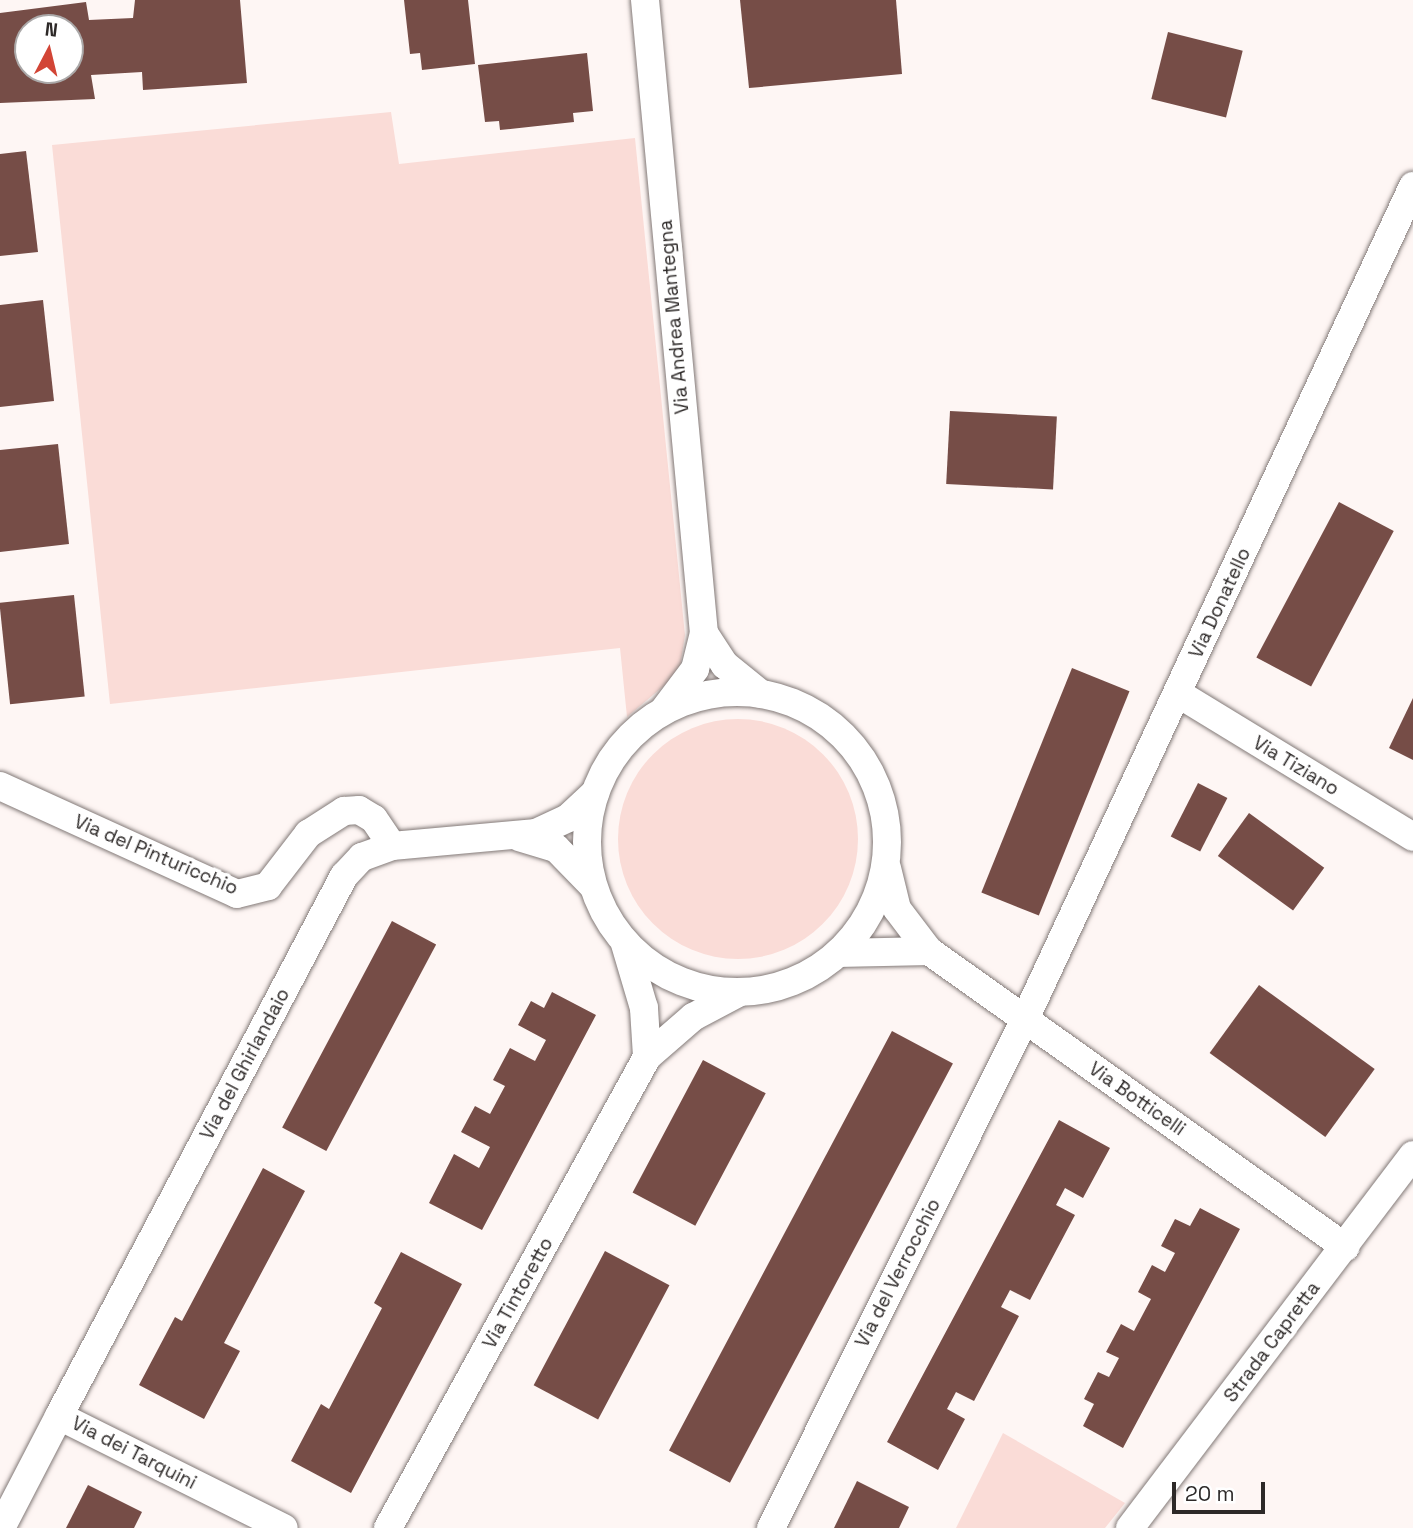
<!DOCTYPE html>
<style>
body{margin:0}
#map{position:relative;width:1413px;height:1528px;overflow:hidden;background:#fef6f4;font-family:"Space Grotesk",sans-serif}
div>[style]{position:absolute}
.green>*{inset:0;background:#fadcd7}
.round{border-radius:50%}
.building>*{inset:0;background:#764d47;transform-origin:0 0}
.roads{filter:drop-shadow(0 0 2px #827977) drop-shadow(0 0 2px #827977)}
.street>*{height:28px;margin:-14px;padding:0 14px;transform-origin:14px;border-radius:14px;background:#fff}
.street>.ring{margin:-14px;padding:0;box-sizing:content-box;background:none;border:28px solid #fff;border-radius:50%}
span{translate:-50% -50%;white-space:nowrap;text-align:center;line-height:1.15;-webkit-text-stroke:7px #fff;paint-order:stroke}
.street-label{font-size:19px;color:#2d2928}
.north{position:absolute;left:14px;top:14px;width:70px;height:70px;box-sizing:border-box;background:#fff;border:2px solid #aba9a9;border-radius:50%;rotate:7deg;font-size:19px;font-weight:700;line-height:28px;text-align:center;color:#2d2928}
.north::after{content:'';display:block;margin:auto;width:24px;height:32px;background:#d24536;clip-path:polygon(50% 0,100% 100%,50% 72%,0 100%)}
.scale{position:absolute;left:1172px;top:1482px;width:93px;height:32px;box-sizing:border-box;border:4px solid #2d2928;border-top:0;padding-left:9px;font-size:21px;line-height:24px;white-space:nowrap;color:#2d2928;-webkit-text-stroke:5px #fff;paint-order:stroke}
</style>
<div id="map">
<div class="green">
<div style="clip-path:polygon(391px 112px,399px 164px,635px 138px,685px 635px,679px 673px,627px 717px,620px 648px,110px 704px,52px 145px)"></div>
<div class="round" style="left:618px;top:719px;width:240px;height:240px"></div>
<div style="clip-path:polygon(1003px 1433px,1125px 1503px,1105px 1528px,956px 1528px)"></div>
</div>
<div class="building">
<div style="clip-path:polygon(evenodd,135px 0,240px 0,247px 83px,143px 90px,142px 72px,91px 75px,95px 99px,0 103px,0 13px,86px 2px,89px 20px,133px 18px,135px 0,28px 28px,70px 28px,70px 70px,28px 70px,28px 28px)"></div>
<div style="clip-path:polygon(404px 0,468px 0,475px 64px,422px 70px,420px 53px,410px 54px)"></div>
<div style="clip-path:polygon(740px 0,896px 0,902px 74px,749px 88px)"></div>
<div style="left:1168px;top:32px;width:77px;height:69px;rotate:14deg"></div>
<div style="clip-path:polygon(587px 53px,593px 111px,573px 113px,574px 122px,500px 130px,499px 121px,485px 122px,478px 65px)"></div>
<div style="clip-path:polygon(26px 151px,38px 252px,0 256px,0 154px)"></div>
<div style="clip-path:polygon(43px 300px,54px 401px,0 407px,0 305px)"></div>
<div style="left:950px;top:411px;width:107px;height:73px;rotate:3deg"></div>
<div style="clip-path:polygon(58px 444px,69px 544px,0 552px,0 450px)"></div>
<div style="left:1339px;top:502px;width:62px;height:176px;rotate:28deg"></div>
<div style="left:74px;top:595px;width:102px;height:75px;rotate:84deg"></div>
<div style="left:1072px;top:668px;width:62px;height:242px;rotate:22deg"></div>
<div style="clip-path:polygon(1413px 698px,1413px 760px,1389px 748px)"></div>
<div style="left:1198px;top:783px;width:33px;height:60px;rotate:27deg"></div>
<div style="left:1249px;top:813px;width:93px;height:53px;rotate:36deg"></div>
<div style="left:392px;top:921px;width:50px;height:234px;rotate:28deg"></div>
<div style="left:1259px;top:985px;width:143px;height:84px;rotate:36deg"></div>
<div style="clip-path:polygon(552px 992px,596px 1015px,482px 1230px,429px 1203px,454px 1154px,479px 1168px,490px 1147px,461px 1132px,475px 1106px,490px 1114px,505px 1086px,493px 1080px,510px 1048px,535px 1061px,546px 1040px,518px 1025px,531px 1001px,544px 1008px)"></div>
<div style="left:892px;top:1031px;width:69px;height:475px;rotate:28deg"></div>
<div style="left:703px;top:1060px;width:71px;height:150px;rotate:28deg"></div>
<div style="clip-path:polygon(1059px 1120px,1110px 1148px,1083px 1198px,1065px 1188px,1056px 1205px,1075px 1215px,1030px 1300px,1010px 1290px,1001px 1307px,1019px 1316px,974px 1401px,956px 1392px,947px 1409px,965px 1419px,938px 1470px,887px 1442px)"></div>
<div style="clip-path:polygon(263px 1168px,305px 1191px,224px 1343px,240px 1351px,204px 1419px,139px 1385px,175px 1317px,182px 1321px)"></div>
<div style="clip-path:polygon(1200px 1208px,1240px 1229px,1123px 1448px,1083px 1426px,1094px 1404px,1084px 1399px,1098px 1372px,1109px 1377px,1119px 1358px,1106px 1352px,1121px 1324px,1134px 1331px,1151px 1299px,1138px 1292px,1152px 1265px,1165px 1272px,1175px 1253px,1161px 1246px,1175px 1219px,1190px 1226px)"></div>
<div style="left:605px;top:1251px;width:73px;height:152px;rotate:28deg"></div>
<div style="clip-path:polygon(401px 1252px,462px 1284px,351px 1493px,291px 1461px,321px 1404px,329px 1409px,382px 1308px,374px 1303px)"></div>
<div style="clip-path:polygon(857px 1481px,909px 1507px,899px 1528px,834px 1528px)"></div>
<div style="clip-path:polygon(88px 1485px,142px 1512px,134px 1528px,66px 1528px)"></div>
</div>
<div class="roads">
<div class="street">
<div style="left:645px;top:0;width:636px;rotate:84.68deg"></div>
<div style="left:704px;top:633px;width:37px;rotate:104deg"></div>
<div style="left:695px;top:669px;width:51px;rotate:127.1deg"></div>
<div style="left:704px;top:633px;width:38px;rotate:57deg"></div>
<div style="left:725px;top:665px;width:46px;rotate:38.9deg"></div>
<div class="ring" style="left:587px;top:692px;width:272px;height:272px"></div>
<div style="left:1179px;top:694px;width:274px;rotate:31.4deg"></div>
<div style="left:0;top:786px;width:260px;rotate:24.5deg"></div>
<div style="left:237px;top:894px;width:32px;rotate:-14deg"></div>
<div style="left:268px;top:886px;width:66px;rotate:-52.4deg"></div>
<div style="left:308px;top:834px;width:43px;rotate:-32.6deg"></div>
<div style="left:344px;top:811px;width:15px;rotate:-4deg"></div>
<div style="left:359px;top:810px;width:17px;rotate:31deg"></div>
<div style="left:374px;top:819px;width:32px;rotate:56deg"></div>
<div style="left:519px;top:837px;width:39px;rotate:17deg"></div>
<div style="left:556px;top:848px;width:52px;rotate:45.8deg"></div>
<div style="left:887px;top:868px;width:42px;rotate:76.3deg"></div>
<div style="left:897px;top:909px;width:53px;rotate:52.7deg"></div>
<div style="left:929px;top:951px;width:511px;rotate:35.43deg"></div>
<div style="left:625px;top:944px;width:67px;rotate:73.5deg"></div>
<div style="left:644px;top:1008px;width:49px;rotate:86.5deg"></div>
<div style="left:839px;top:953px;width:90px;rotate:-1.3deg"></div>
<div style="left:59px;top:1416px;width:611px;rotate:-62.18deg"></div>
<div style="left:344px;top:876px;width:26px;rotate:-47deg"></div>
<div style="left:362px;top:857px;width:32px;rotate:-20deg"></div>
<div style="left:392px;top:846px;width:145px;rotate:-5.2deg"></div>
<div style="left:536px;top:833px;width:35px;rotate:-25deg"></div>
<div style="left:568px;top:818px;width:37px;rotate:-43deg"></div>
<div style="left:1px;top:1528px;width:126px;rotate:-62.6deg"></div>
<div style="left:59px;top:1416px;width:251px;rotate:26.5deg"></div>
<div style="left:388px;top:1528px;width:538px;rotate:-61.19deg"></div>
<div style="left:647px;top:1057px;width:61px;rotate:-41deg"></div>
<div style="left:693px;top:1017px;width:53px;rotate:-28deg"></div>
<div style="left:771px;top:1528px;width:569px;rotate:-63.48deg"></div>
<div style="left:1025px;top:1019px;width:919px;rotate:-65.02deg"></div>
<div style="left:1130px;top:1528px;width:468px;rotate:-52.8deg"></div>
</div>
</div>
<div class="street-label">
<span style="left:674px;top:317px;rotate:-95deg">Via Andrea Mantegna</span>
<span style="left:1220px;top:603px;rotate:-65deg">Via Donatello</span>
<span style="left:1296px;top:766px;rotate:31deg">Via Tiziano</span>
<span style="left:156px;top:855px;rotate:23deg">Via del Pinturicchio</span>
<span style="left:245px;top:1064px;rotate:-62deg">Via del Ghirlandaio</span>
<span style="left:1137px;top:1099px;rotate:35deg">Via Botticelli</span>
<span style="left:898px;top:1273px;rotate:-63deg">Via del Verrocchio</span>
<span style="left:518px;top:1293px;rotate:-61deg">Via Tintoretto</span>
<span style="left:1272px;top:1342px;rotate:-53deg">Strada Capretta</span>
<span style="left:134px;top:1453px;rotate:27deg">Via dei Tarquini</span>
</div>
<div class="north">N</div>
<div class="scale">20 m</div>
</div>
